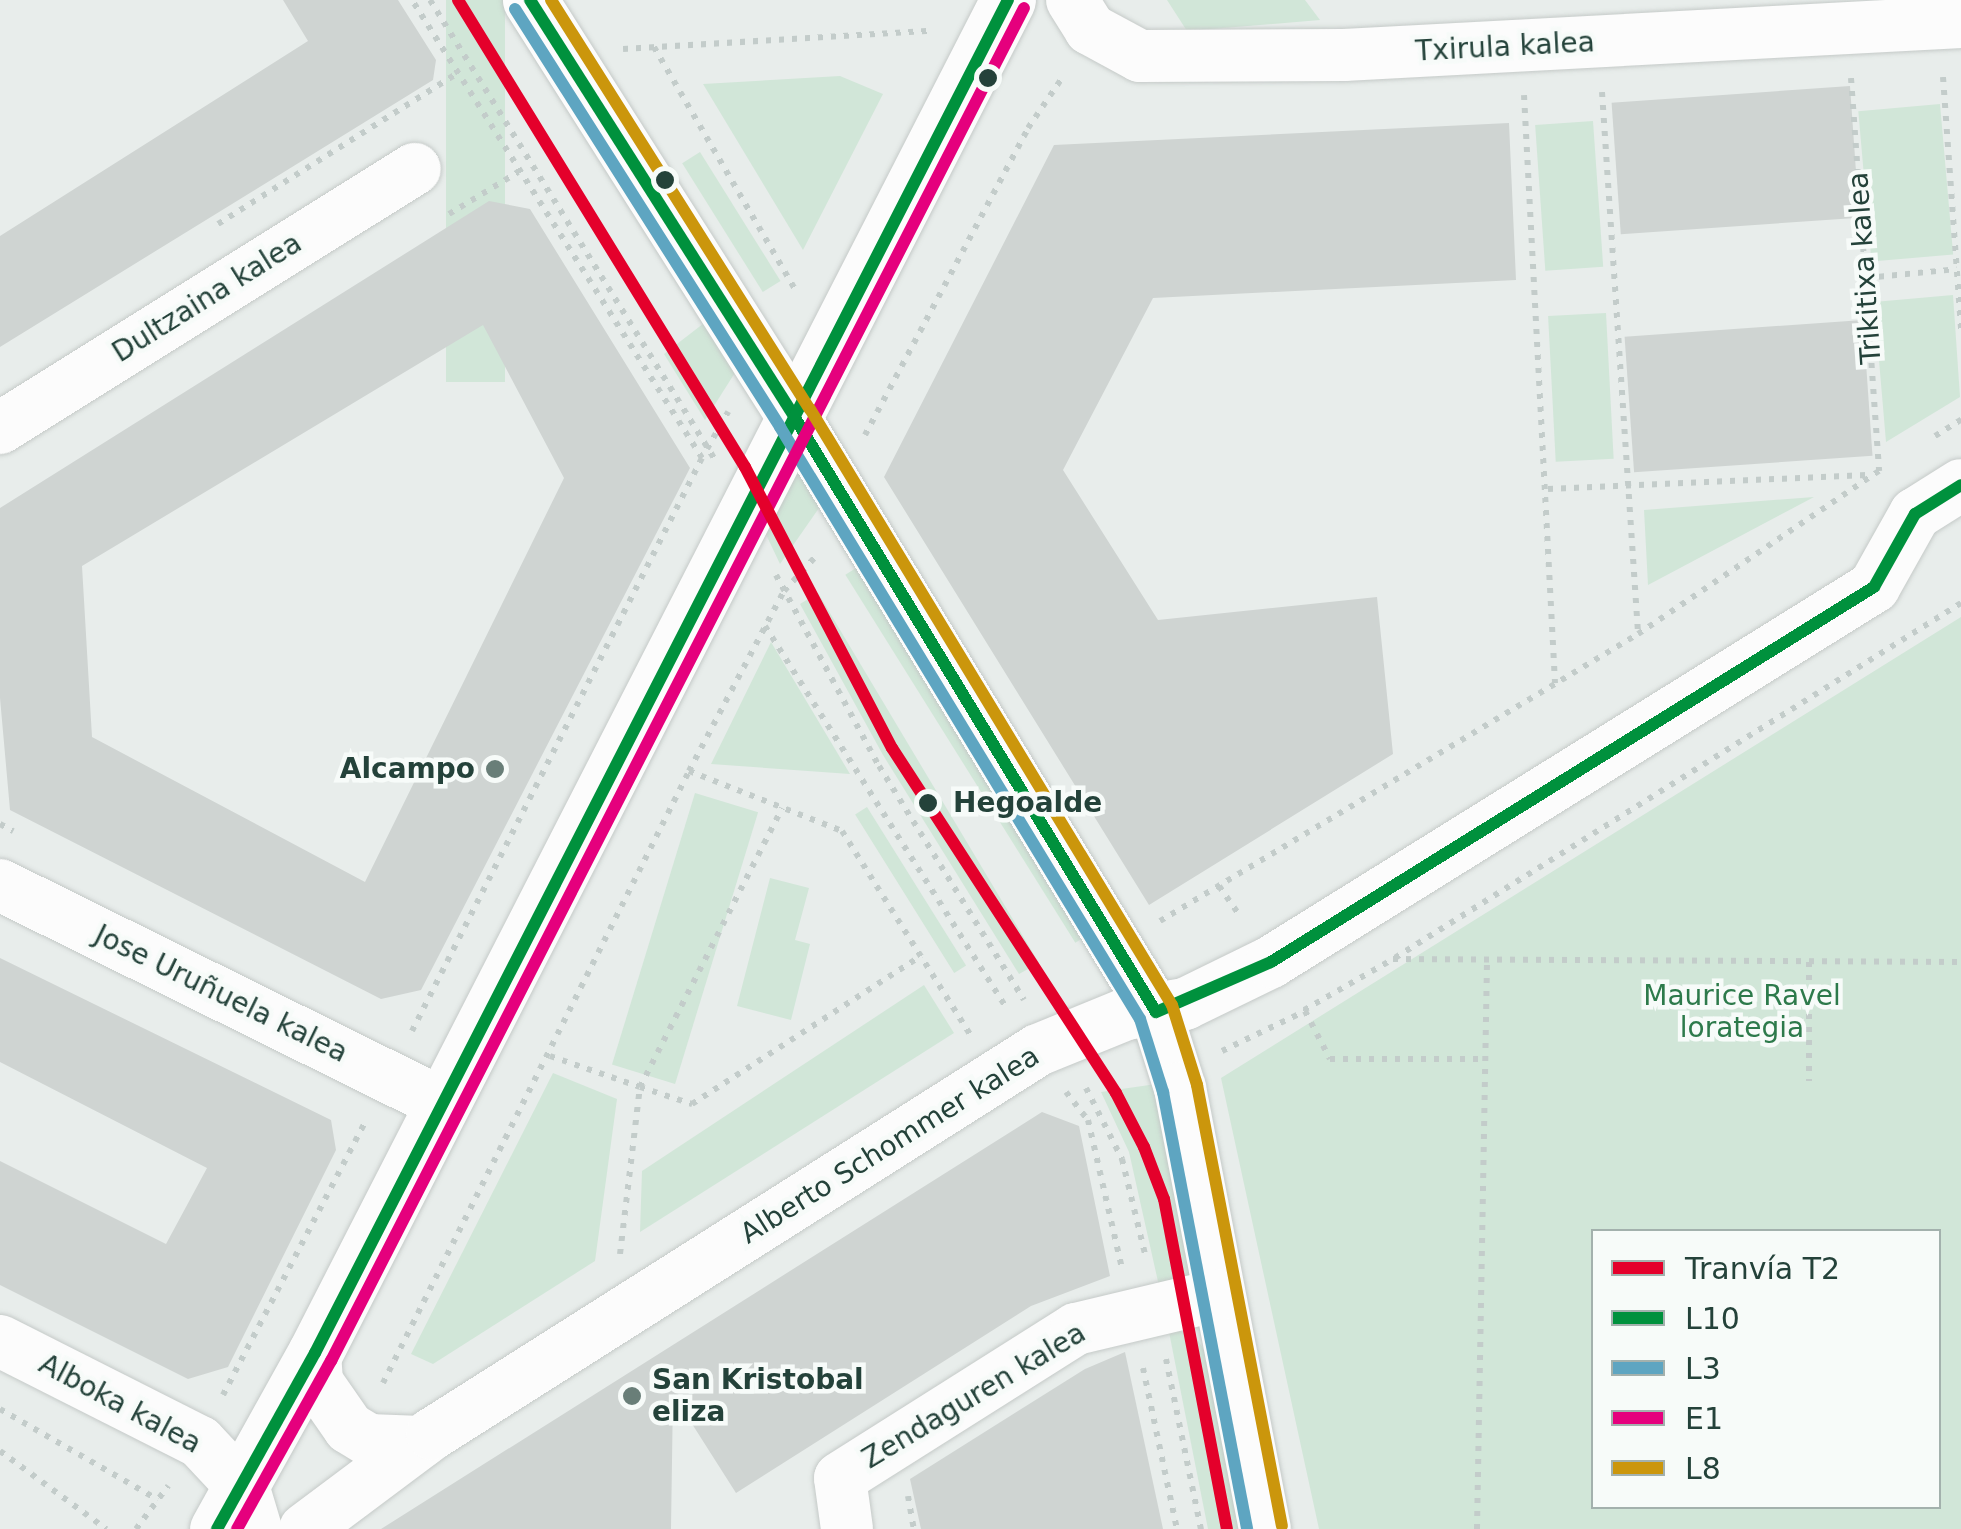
<!DOCTYPE html>
<meta charset="utf-8">
<style>
body{margin:0}
#map{position:relative;width:1961px;height:1529px;overflow:hidden;background:#e8edeb;font-family:"DejaVu Sans",sans-serif}
div>[style]{position:absolute}
.green>*{inset:0;background:#d1e6d8;transform-origin:0 0}
.building>*{inset:0;background:#cfd4d2;transform-origin:0 0}
.path>*{height:6px;margin-top:-3px;transform-origin:0;background:repeating-linear-gradient(90deg,#c3ccca 0 5px,transparent 0 13px)}
.roads{filter:drop-shadow(0 0 2px #c5cac8) drop-shadow(0 0 2px #c5cac8)}
.minor>*{height:52px;margin:-26px;padding:0 26px;transform-origin:26px;border-radius:26px;background:#fcfcfc}
.tertiary>*{height:55px;margin:-27.5px;padding:0 27.5px;transform-origin:27.5px;border-radius:27.5px;background:#fcfcfc}
.secondary>*{height:55px;margin:-27.5px;padding:0 27.5px;transform-origin:27.5px;border-radius:27.5px;background:#fcfcfc}
.bus-1>*{height:12px;margin:-6px;padding:0 6px;transform-origin:6px;border-radius:6px;background:#00913d}
.bus-2>*{height:12px;margin:-6px;padding:0 6px;transform-origin:6px;border-radius:6px;background:#5ea5c1}
.bus-3>*{height:12px;margin:-6px;padding:0 6px;transform-origin:6px;border-radius:6px;background:#e5007d}
.bus-4>*{height:12px;margin:-6px;padding:0 6px;transform-origin:6px;border-radius:6px;background:#cb960c}
.tram-1>*{height:12px;margin:-6px;padding:0 6px;transform-origin:6px;border-radius:6px;background:#e4002b}
.dots>*{width:28px;height:28px;translate:-50% -50%;box-sizing:border-box;border:5px solid #f7fbf9;border-radius:50%}
span{translate:-50% -50%;white-space:nowrap;text-align:center;line-height:1.15;-webkit-text-stroke:9px #f7fbf9;paint-order:stroke}
.street-label{font-size:28px;color:#24423a}
.poi-label{font-size:28px;color:#24423a;font-weight:700}
.right{translate:-100% -50%;text-align:right}
.left{translate:0 -50%;text-align:left}
.stop-label{font-size:28px;color:#24423a;font-weight:700}
.park-label{font-size:28px;color:#2d7a4b}
.legend{position:absolute;left:1591px;top:1229px;width:350px;height:280px;box-sizing:border-box;background:#f7fbf9;border:2px solid #a3b1ad;margin:0;padding:12px 18px;list-style:none;font-size:30px;color:#24423a}
.legend li{display:flex;align-items:center;gap:20px;height:50px}
.legend b{width:50px;border:2px solid #a3b1ad}
</style>
<div id="map">
<div class="green">
<div style="left:446px;top:0;width:59px;height:382px"></div>
<div style="clip-path:polygon(1167px 0,1305px 0,1320px 20px,1187px 31px)"></div>
<div style="clip-path:polygon(840px 76px,883px 94px,803px 250px,703px 84px)"></div>
<div style="left:1940px;top:104px;width:151px;height:82px;rotate:85deg"></div>
<div style="left:1593px;top:121px;width:146px;height:58px;rotate:86deg"></div>
<div style="left:700px;top:152px;width:152px;height:21px;rotate:58deg"></div>
<div style="clip-path:polygon(1953px 295px,1960px 397px,1886px 442px,1874px 302px)"></div>
<div style="left:1606px;top:313px;width:146px;height:58px;rotate:87deg"></div>
<div style="clip-path:polygon(708px 320px,738px 368px,705px 420px,664px 354px)"></div>
<div style="clip-path:polygon(798px 452px,826px 498px,780px 564px,761px 524px)"></div>
<div style="clip-path:polygon(1814px 497px,1648px 585px,1644px 510px)"></div>
<div style="left:864px;top:563px;width:434px;height:22px;rotate:58deg"></div>
<div style="clip-path:polygon(818px 593px,1039px 963px,1019px 974px,883px 755px,800px 604px)"></div>
<div style="clip-path:polygon(evenodd,1961px 617px,1961px 1529px,1319px 1529px,1221px 1078px,1961px 617px,1594px 1232px,1938px 1232px,1938px 1506px,1594px 1506px,1594px 1232px)"></div>
<div style="clip-path:polygon(771px 642px,850px 774px,711px 764px)"></div>
<div style="left:695px;top:793px;width:66px;height:284px;rotate:17deg"></div>
<div style="left:867px;top:807px;width:187px;height:14px;rotate:58deg"></div>
<div style="clip-path:polygon(770px 878px,809px 888px,795px 940px,810px 944px,791px 1020px,737px 1006px)"></div>
<div style="clip-path:polygon(924px 985px,954px 1033px,640px 1232px,642px 1171px)"></div>
<div style="clip-path:polygon(553px 1073px,617px 1099px,595px 1261px,433px 1364px,411px 1354px)"></div>
<div style="clip-path:polygon(1163px 1083px,1197px 1287px,1161px 1295px,1129px 1152px,1101px 1092px)"></div>
<div style="clip-path:polygon(1168px 1327px,1196px 1337px,1207px 1355px,1241px 1529px,1208px 1529px)"></div>
</div>
<div class="building">
<div style="clip-path:polygon(283px 0,398px 0,436px 60px,433px 80px,0 347px,0 236px,308px 41px)"></div>
<div style="left:1850px;top:86px;width:132px;height:239px;rotate:86deg"></div>
<div style="clip-path:polygon(1509px 123px,1516px 280px,1153px 298px,1063px 470px,1158px 620px,1377px 597px,1393px 754px,1149px 905px,884px 477px,1054px 145px)"></div>
<div style="clip-path:polygon(evenodd,489px 201px,530px 209px,690px 468px,421px 990px,381px 999px,10px 810px,0 698px,0 508px,489px 201px,483px 325px,564px 478px,365px 882px,92px 737px,82px 566px,483px 325px)"></div>
<div style="left:1863px;top:320px;width:136px;height:239px;rotate:86deg"></div>
<div style="clip-path:polygon(0 958px,331px 1120px,336px 1150px,228px 1367px,188px 1379px,0 1285px,0 1161px,166px 1244px,207px 1168px,0 1062px)"></div>
<div style="clip-path:polygon(1042px 1112px,1079px 1126px,1110px 1276px,1031px 1306px,736px 1493px,673px 1394px,671px 1529px,381px 1529px)"></div>
<div style="clip-path:polygon(1125px 1352px,1163px 1529px,921px 1529px,910px 1479px,1085px 1369px)"></div>
</div>
<div class="path">
<div style="left:430px;top:0;width:539px;rotate:58.2deg"></div>
<div style="left:654px;top:47px;width:282px;rotate:59.8deg"></div>
<div style="left:623px;top:49px;width:308px;rotate:-3.4deg"></div>
<div style="left:1943px;top:77px;width:254px;rotate:85.9deg"></div>
<div style="left:1851px;top:78px;width:394px;rotate:85.9deg"></div>
<div style="left:1602px;top:92px;width:542px;rotate:86.19deg"></div>
<div style="left:1524px;top:95px;width:589px;rotate:86.98deg"></div>
<div style="left:449px;top:214px;width:81px;rotate:-31.3deg"></div>
<div style="left:218px;top:224px;width:284px;rotate:-32.2deg"></div>
<div style="left:1866px;top:278px;width:91px;rotate:-5.6deg"></div>
<div style="left:865px;top:435px;width:348px;rotate:-62deg"></div>
<div style="left:1028px;top:128px;width:64px;rotate:-55.8deg"></div>
<div style="left:1935px;top:436px;width:31px;rotate:-32deg"></div>
<div style="left:707px;top:449px;width:43px;rotate:-60.4deg"></div>
<div style="left:1548px;top:489px;width:324px;rotate:-2.5deg"></div>
<div style="left:776px;top:575px;width:217px;rotate:61.7deg"></div>
<div style="left:879px;top:766px;width:275px;rotate:58.2deg"></div>
<div style="left:1961px;top:603px;width:670px;rotate:147.92deg"></div>
<div style="left:1393px;top:959px;width:568px;rotate:0.3deg"></div>
<div style="left:765px;top:626px;width:454px;rotate:57.7deg"></div>
<div style="left:689px;top:771px;width:164px;rotate:21.4deg"></div>
<div style="left:842px;top:831px;width:240px;rotate:57.8deg"></div>
<div style="left:0;top:824px;width:15px;rotate:28deg"></div>
<div style="left:1219px;top:886px;width:38px;rotate:55deg"></div>
<div style="left:1160px;top:921px;width:558px;rotate:-30.98deg"></div>
<div style="left:1638px;top:634px;width:295px;rotate:-34.1deg"></div>
<div style="left:1809px;top:962px;width:119px;rotate:90deg"></div>
<div style="left:1304px;top:1010px;width:103px;rotate:-29.8deg"></div>
<div style="left:412px;top:1031px;width:642px;rotate:-63.16deg"></div>
<div style="left:702px;top:458px;width:542px;rotate:-122.34deg"></div>
<div style="left:1222px;top:1051px;width:92px;rotate:-25.7deg"></div>
<div style="left:1305px;top:1011px;width:54px;rotate:62.5deg"></div>
<div style="left:1330px;top:1059px;width:153px"></div>
<div style="left:550px;top:1056px;width:95px;rotate:19deg"></div>
<div style="left:640px;top:1087px;width:313px;rotate:-63deg"></div>
<div style="left:1086px;top:1088px;width:80px;rotate:63.1deg"></div>
<div style="left:1122px;top:1159px;width:102px;rotate:76.4deg"></div>
<div style="left:1066px;top:1092px;width:36px;rotate:52deg"></div>
<div style="left:1088px;top:1120px;width:152px;rotate:77.1deg"></div>
<div style="left:620px;top:1254px;width:168px;rotate:-83.2deg"></div>
<div style="left:640px;top:1087px;width:55px;rotate:18.1deg"></div>
<div style="left:692px;top:1104px;width:273px;rotate:-32.9deg"></div>
<div style="left:1166px;top:1359px;width:174px;rotate:78.4deg"></div>
<div style="left:1143px;top:1368px;width:165px;rotate:78.1deg"></div>
<div style="left:383px;top:1383px;width:684px;rotate:-63.43deg"></div>
<div style="left:689px;top:771px;width:204px;rotate:-62.2deg"></div>
<div style="left:784px;top:591px;width:49px;rotate:-47.5deg"></div>
<div style="left:223px;top:1395px;width:308px;rotate:-62.5deg"></div>
<div style="left:0;top:1409px;width:182px;rotate:29.9deg"></div>
<div style="left:0;top:1451px;width:132px;rotate:36.3deg"></div>
<div style="left:908px;top:1496px;width:34px;rotate:80deg"></div>
<div style="left:136px;top:1529px;width:54px;rotate:-53.3deg"></div>
<div style="left:1477px;top:1529px;width:566px;rotate:-88.99deg"></div>
</div>
<div class="roads">
<div class="minor">
<div style="left:1072px;top:0;width:34px;rotate:58deg"></div>
<div style="left:1090px;top:29px;width:57px;rotate:28.4deg"></div>
<div style="left:1140px;top:56px;width:204px;rotate:-0.3deg"></div>
<div style="left:1344px;top:55px;width:618px;rotate:-3.06deg"></div>
<div style="left:795px;top:418px;width:695px;rotate:58.71deg"></div>
<div style="left:1156px;top:1012px;width:80px;rotate:72.5deg"></div>
<div style="left:1180px;top:1088px;width:449px;rotate:79.1deg"></div>
<div style="left:0;top:428px;width:489px;rotate:-32deg"></div>
<div style="left:0;top:885px;width:493px;rotate:26.3deg"></div>
<div style="left:0;top:1341px;width:224px;rotate:26.8deg"></div>
<div style="left:200px;top:1442px;width:64px;rotate:46.9deg"></div>
<div style="left:244px;top:1489px;width:42px;rotate:73.3deg"></div>
<div style="left:315px;top:1353px;width:29px;rotate:86deg"></div>
<div style="left:317px;top:1382px;width:56px;rotate:55.2deg"></div>
<div style="left:349px;top:1428px;width:23px;rotate:31deg"></div>
<div style="left:369px;top:1440px;width:52px;rotate:2.2deg"></div>
<div style="left:305px;top:1529px;width:159px;rotate:-36.8deg"></div>
<div style="left:432px;top:1434px;width:717px;rotate:-32.36deg"></div>
<div style="left:1038px;top:1050px;width:95px;rotate:-22.2deg"></div>
<div style="left:1126px;top:1014px;width:60px;rotate:-9.6deg"></div>
<div style="left:1185px;top:1004px;width:96px;rotate:-26deg"></div>
<div style="left:1271px;top:962px;width:710px;rotate:-31.88deg"></div>
<div style="left:1874px;top:587px;width:84px;rotate:-60.7deg"></div>
<div style="left:1915px;top:514px;width:54px;rotate:-32.2deg"></div>
<div style="left:847px;top:1529px;width:51px;rotate:-97.8deg"></div>
<div style="left:840px;top:1478px;width:279px;rotate:-32.3deg"></div>
<div style="left:1076px;top:1329px;width:147px;rotate:-13.4deg"></div>
</div>
<div class="tertiary">
<div style="left:530px;top:0;width:495px;rotate:57.6deg"></div>
</div>
<div class="secondary">
<div style="left:217px;top:1529px;width:201px;rotate:-60.9deg"></div>
<div style="left:315px;top:1353px;width:1520px;rotate:-62.88deg"></div>
</div>
</div>
<div class="bus-1">
<div style="left:530px;top:0;width:495px;rotate:57.6deg"></div>
<div style="left:795px;top:418px;width:695px;rotate:58.71deg"></div>
<div style="left:1156px;top:1012px;width:125px;rotate:-23.5deg"></div>
<div style="left:1271px;top:962px;width:710px;rotate:-31.88deg"></div>
<div style="left:1874px;top:587px;width:84px;rotate:-60.7deg"></div>
<div style="left:1915px;top:514px;width:54px;rotate:-32.2deg"></div>
<div style="left:217px;top:1529px;width:201px;rotate:-60.9deg"></div>
<div style="left:315px;top:1353px;width:1520px;rotate:-62.88deg"></div>
</div>
<div class="bus-2">
<div style="left:515px;top:9px;width:495px;rotate:57.6deg"></div>
<div style="left:780px;top:427px;width:693px;rotate:58.7deg"></div>
<div style="left:1140px;top:1019px;width:77px;rotate:72.5deg"></div>
<div style="left:1163px;top:1092px;width:445px;rotate:79.1deg"></div>
</div>
<div class="bus-3">
<div style="left:237px;top:1529px;width:193px;rotate:-60.8deg"></div>
<div style="left:331px;top:1361px;width:1520px;rotate:-62.88deg"></div>
</div>
<div class="bus-4">
<div style="left:551px;top:0;width:484px;rotate:57.7deg"></div>
<div style="left:810px;top:409px;width:697px;rotate:58.73deg"></div>
<div style="left:1172px;top:1005px;width:84px;rotate:72.6deg"></div>
<div style="left:1197px;top:1085px;width:449px;rotate:79.1deg"></div>
</div>
<div class="tram-1">
<div style="left:458px;top:0;width:548px;rotate:58.43deg"></div>
<div style="left:745px;top:467px;width:317px;rotate:62.4deg"></div>
<div style="left:892px;top:748px;width:411px;rotate:57deg"></div>
<div style="left:1116px;top:1093px;width:61px;rotate:62.6deg"></div>
<div style="left:1144px;top:1147px;width:56px;rotate:69deg"></div>
<div style="left:1164px;top:1199px;width:336px;rotate:79.2deg"></div>
</div>
<div class="dots">
<div style="left:988px;top:78px;background:#24423a"></div>
<div style="left:665px;top:180px;background:#24423a"></div>
<div style="left:495px;top:769px;background:#697e78"></div>
<div style="left:928px;top:803px;background:#24423a"></div>
<div style="left:632px;top:1396px;background:#697e78"></div>
</div>
<div class="street-label">
<span style="left:1505px;top:47px;rotate:-3deg">Txirula kalea</span>
<span style="left:1865px;top:268px;rotate:-94deg">Trikitixa kalea</span>
<span style="left:207px;top:298px;rotate:-32deg">Dultzaina kalea</span>
<span style="left:221px;top:994px;rotate:26deg">Jose Uruñuela kalea</span>
<span style="left:890px;top:1145px;rotate:-32deg">Alberto Schommer kalea</span>
<span style="left:974px;top:1396px;rotate:-31deg">Zendaguren kalea</span>
<span style="left:120px;top:1404px;rotate:28deg">Alboka kalea</span>
</div>
<div class="poi-label">
<span class="right" style="left:475px;top:769px">Alcampo</span>
<span class="left" style="left:652px;top:1396px">San Kristobal<br>eliza</span>
</div>
<div class="stop-label">
<span class="left" style="left:953px;top:803px">Hegoalde</span>
</div>
<div class="park-label">
<span style="left:1742px;top:1012px">Maurice Ravel<br>lorategia</span>
</div>
<ul class="legend">
<li><b style="height:12px;background:#e4002b"></b>Tranvía T2</li>
<li><b style="height:12px;background:#00913d"></b>L10</li>
<li><b style="height:12px;background:#5ea5c1"></b>L3</li>
<li><b style="height:12px;background:#e5007d"></b>E1</li>
<li><b style="height:12px;background:#cb960c"></b>L8</li>
</ul>
</div>
